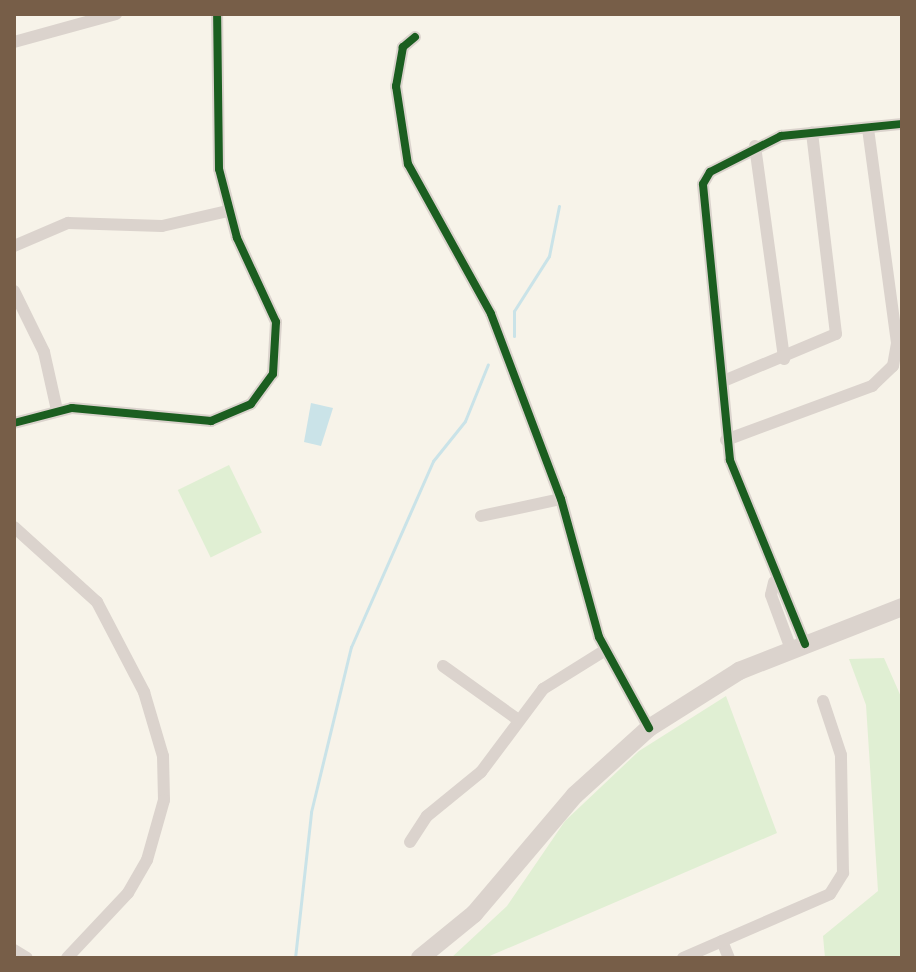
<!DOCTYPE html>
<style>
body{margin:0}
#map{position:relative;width:916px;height:972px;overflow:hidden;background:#f7f3e9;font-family:Helvetica,sans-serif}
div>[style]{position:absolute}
.green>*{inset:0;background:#e0efd3;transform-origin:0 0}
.water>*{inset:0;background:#cae3e8}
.stream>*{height:3px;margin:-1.5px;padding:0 1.5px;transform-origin:1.5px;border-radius:1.5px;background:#cae3e8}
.street>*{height:12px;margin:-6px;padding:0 6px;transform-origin:6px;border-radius:6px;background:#dbd3cd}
.secondary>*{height:18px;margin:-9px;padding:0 9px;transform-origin:9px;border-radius:9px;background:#dbd3cd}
.cycleway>*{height:8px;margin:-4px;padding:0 4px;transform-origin:4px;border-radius:4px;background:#1b5e20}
span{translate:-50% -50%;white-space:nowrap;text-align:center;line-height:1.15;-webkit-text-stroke:6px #fff9eb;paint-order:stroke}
.frame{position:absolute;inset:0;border:16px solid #775e48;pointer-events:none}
</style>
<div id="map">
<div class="green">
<div style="left:229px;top:465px;width:75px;height:57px;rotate:64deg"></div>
<div style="clip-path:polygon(884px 658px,902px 699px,902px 958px,825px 958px,823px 936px,878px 891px,866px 705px,849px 659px)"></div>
<div style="clip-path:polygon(726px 696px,777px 833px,485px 958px,451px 958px,507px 906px,565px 821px,639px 751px)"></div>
</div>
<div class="water">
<div style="clip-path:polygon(311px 403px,333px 408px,321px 446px,304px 442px)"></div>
</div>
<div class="stream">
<div style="left:514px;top:336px;width:25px;rotate:-90deg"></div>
<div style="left:514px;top:311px;width:65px;rotate:-57.5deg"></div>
<div style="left:549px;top:256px;width:51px;rotate:-78.7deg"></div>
<div style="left:295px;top:958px;width:147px;rotate:-83.7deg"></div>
<div style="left:311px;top:812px;width:170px;rotate:-76.4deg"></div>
<div style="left:351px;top:647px;width:203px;rotate:-66.2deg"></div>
<div style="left:433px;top:461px;width:51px;rotate:-51.3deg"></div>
<div style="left:465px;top:421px;width:61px;rotate:-68deg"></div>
</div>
<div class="street">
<div style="left:415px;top:37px;width:16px;rotate:140deg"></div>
<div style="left:403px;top:47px;width:40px;rotate:100deg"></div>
<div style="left:396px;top:86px;width:79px;rotate:81.3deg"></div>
<div style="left:408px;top:164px;width:171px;rotate:61deg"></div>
<div style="left:491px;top:314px;width:198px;rotate:69.3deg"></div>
<div style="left:561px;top:499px;width:143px;rotate:74.6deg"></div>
<div style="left:599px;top:637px;width:104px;rotate:61.2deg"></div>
<div style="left:14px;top:42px;width:106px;rotate:-15.4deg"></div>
<div style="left:755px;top:146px;width:215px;rotate:82.2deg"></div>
<div style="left:14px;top:246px;width:59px;rotate:-23.1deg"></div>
<div style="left:68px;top:223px;width:94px;rotate:1.8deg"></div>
<div style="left:162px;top:226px;width:68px;rotate:-12.8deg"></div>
<div style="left:14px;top:291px;width:68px;rotate:63.8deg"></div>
<div style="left:44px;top:352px;width:59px;rotate:77.4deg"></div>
<div style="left:726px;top:380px;width:119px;rotate:-22.7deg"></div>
<div style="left:836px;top:334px;width:203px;rotate:-96.8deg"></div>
<div style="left:14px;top:423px;width:60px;rotate:-14.5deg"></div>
<div style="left:72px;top:408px;width:140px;rotate:5.3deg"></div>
<div style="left:211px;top:421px;width:43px;rotate:-23deg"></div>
<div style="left:251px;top:404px;width:37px;rotate:-54deg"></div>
<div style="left:273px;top:374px;width:52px;rotate:-86.7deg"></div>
<div style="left:276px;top:322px;width:93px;rotate:-114.9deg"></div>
<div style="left:237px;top:238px;width:71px;rotate:-104.6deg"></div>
<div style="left:219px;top:169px;width:155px;rotate:-90.7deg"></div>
<div style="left:726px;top:440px;width:156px;rotate:-20.3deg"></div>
<div style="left:872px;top:386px;width:29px;rotate:-44deg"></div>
<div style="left:893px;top:366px;width:23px;rotate:-80deg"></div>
<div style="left:897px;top:343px;width:216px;rotate:-97.7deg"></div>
<div style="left:481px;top:516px;width:82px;rotate:-12deg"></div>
<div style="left:14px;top:527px;width:112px;rotate:42.1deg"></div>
<div style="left:97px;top:602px;width:102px;rotate:62.4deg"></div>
<div style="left:144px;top:692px;width:67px;rotate:73.5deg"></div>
<div style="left:163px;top:756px;width:44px;rotate:88.7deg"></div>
<div style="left:164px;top:800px;width:62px;rotate:105.8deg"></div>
<div style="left:147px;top:860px;width:38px;rotate:120deg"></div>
<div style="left:128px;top:893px;width:89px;rotate:133.2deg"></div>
<div style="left:774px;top:582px;width:13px;rotate:103deg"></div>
<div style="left:771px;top:595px;width:58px;rotate:69.7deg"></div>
<div style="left:805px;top:644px;width:199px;rotate:-112.2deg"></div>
<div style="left:730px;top:460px;width:277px;rotate:-95.6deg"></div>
<div style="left:703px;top:184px;width:14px;rotate:-60deg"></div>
<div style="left:710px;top:172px;width:80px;rotate:-26.9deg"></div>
<div style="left:781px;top:136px;width:122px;rotate:-5.7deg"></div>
<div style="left:443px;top:666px;width:91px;rotate:35.6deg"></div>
<div style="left:410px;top:842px;width:31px;rotate:-57deg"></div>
<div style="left:427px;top:816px;width:70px;rotate:-39.2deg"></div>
<div style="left:481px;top:772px;width:104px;rotate:-53.2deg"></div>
<div style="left:543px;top:689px;width:72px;rotate:-31.9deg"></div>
<div style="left:722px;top:941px;width:18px;rotate:68deg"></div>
<div style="left:14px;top:950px;width:15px;rotate:32deg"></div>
<div style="left:683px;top:958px;width:160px;rotate:-23.5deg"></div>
<div style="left:830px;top:894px;width:25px;rotate:-58deg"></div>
<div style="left:843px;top:873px;width:118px;rotate:-91deg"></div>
<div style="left:841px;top:755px;width:57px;rotate:-108.4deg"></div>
</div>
<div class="secondary">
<div style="left:420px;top:958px;width:70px;rotate:-39.2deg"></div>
<div style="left:474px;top:914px;width:156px;rotate:-49.7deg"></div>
<div style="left:575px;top:795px;width:100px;rotate:-42.2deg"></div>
<div style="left:649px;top:728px;width:107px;rotate:-32.3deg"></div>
<div style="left:739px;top:671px;width:175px;rotate:-21.4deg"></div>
</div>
<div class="cycleway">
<div style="left:415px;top:37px;width:16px;rotate:140deg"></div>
<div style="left:403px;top:47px;width:40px;rotate:100deg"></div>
<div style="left:396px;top:86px;width:79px;rotate:81.3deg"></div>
<div style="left:408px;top:164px;width:171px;rotate:61deg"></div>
<div style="left:491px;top:314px;width:198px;rotate:69.3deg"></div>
<div style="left:561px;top:499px;width:143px;rotate:74.6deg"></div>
<div style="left:599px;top:637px;width:104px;rotate:61.2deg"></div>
<div style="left:14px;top:423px;width:60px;rotate:-14.5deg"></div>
<div style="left:72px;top:408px;width:140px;rotate:5.3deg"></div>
<div style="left:211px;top:421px;width:43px;rotate:-23deg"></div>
<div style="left:251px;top:404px;width:37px;rotate:-54deg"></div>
<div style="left:273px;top:374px;width:52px;rotate:-86.7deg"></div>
<div style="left:276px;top:322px;width:93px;rotate:-114.9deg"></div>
<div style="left:237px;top:238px;width:71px;rotate:-104.6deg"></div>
<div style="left:219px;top:169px;width:155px;rotate:-90.7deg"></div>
<div style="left:805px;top:644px;width:199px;rotate:-112.2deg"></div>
<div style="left:730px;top:460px;width:277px;rotate:-95.6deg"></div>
<div style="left:703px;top:184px;width:14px;rotate:-60deg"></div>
<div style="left:710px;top:172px;width:80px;rotate:-26.9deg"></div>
<div style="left:781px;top:136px;width:122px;rotate:-5.7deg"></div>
</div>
<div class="frame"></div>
</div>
